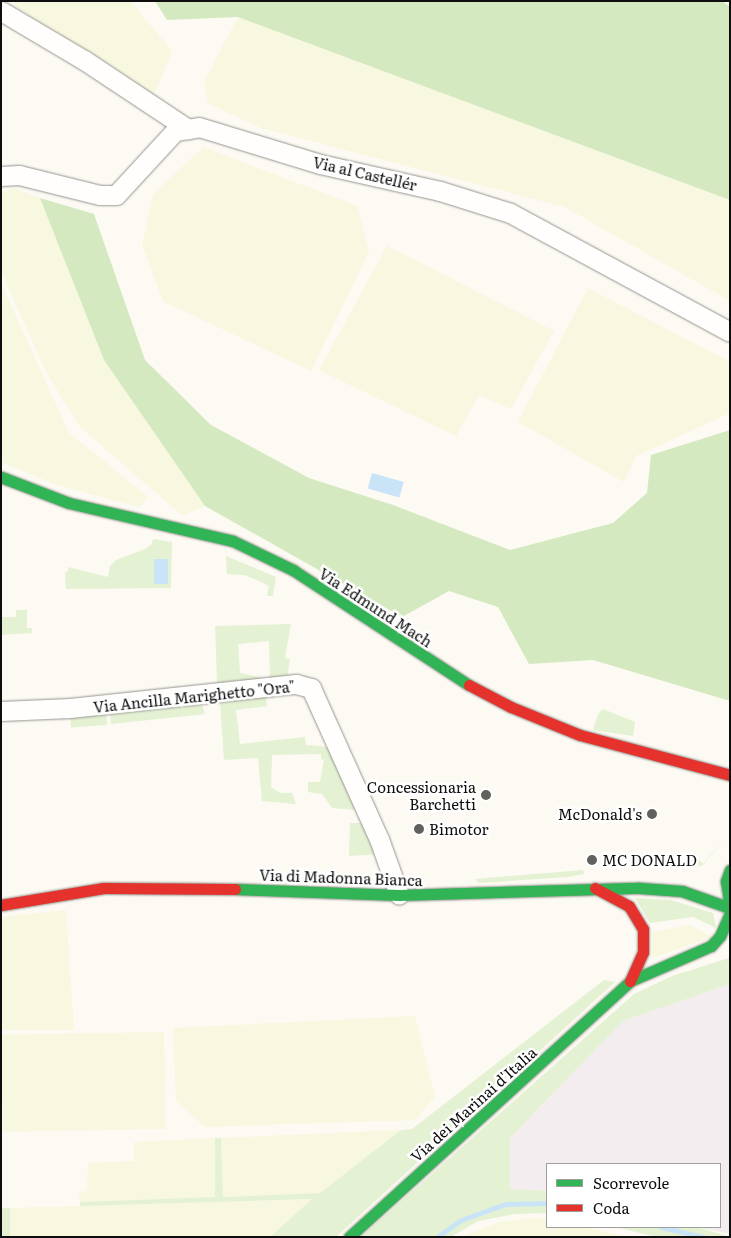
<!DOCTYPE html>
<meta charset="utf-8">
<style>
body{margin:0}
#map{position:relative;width:731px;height:1238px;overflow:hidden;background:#fcfaf2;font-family:Literata,serif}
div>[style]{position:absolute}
.industrial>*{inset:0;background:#f3edef}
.farmland>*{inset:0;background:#f8f7df;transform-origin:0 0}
.green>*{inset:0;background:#e4f1d2;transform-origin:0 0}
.forest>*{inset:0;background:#d4e9c0}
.water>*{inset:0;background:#c9e4f6;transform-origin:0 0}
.stream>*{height:4.5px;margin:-2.25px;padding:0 2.25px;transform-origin:2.25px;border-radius:2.25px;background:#c9e4f6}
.roads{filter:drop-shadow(0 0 1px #959491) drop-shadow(0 0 1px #959491)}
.street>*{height:19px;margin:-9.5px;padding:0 9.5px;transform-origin:9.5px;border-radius:9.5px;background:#fffefd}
.fast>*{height:11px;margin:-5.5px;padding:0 5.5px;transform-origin:5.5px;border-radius:5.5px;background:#30b455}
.jam>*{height:11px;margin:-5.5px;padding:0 5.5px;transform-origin:5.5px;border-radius:5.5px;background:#e5322d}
.dots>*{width:14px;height:14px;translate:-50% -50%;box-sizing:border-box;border:2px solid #fff;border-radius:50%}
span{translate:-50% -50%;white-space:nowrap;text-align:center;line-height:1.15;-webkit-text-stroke:5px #fff;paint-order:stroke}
.street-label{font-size:15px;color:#0e0e0e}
.poi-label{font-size:15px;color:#0e0e0e}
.right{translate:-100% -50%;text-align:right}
.left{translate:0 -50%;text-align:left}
.frame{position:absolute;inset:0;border:2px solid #0e0e0e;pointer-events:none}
.legend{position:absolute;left:546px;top:1163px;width:175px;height:65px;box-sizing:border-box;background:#fff;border:1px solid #9f9f9f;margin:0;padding:6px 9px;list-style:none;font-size:15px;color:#0e0e0e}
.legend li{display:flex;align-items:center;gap:10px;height:25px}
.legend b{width:25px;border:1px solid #9f9f9f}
</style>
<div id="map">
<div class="industrial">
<div style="clip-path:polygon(730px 984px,730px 1234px,697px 1227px,720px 1227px,720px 1164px,547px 1164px,547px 1191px,510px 1190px,510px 1138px,623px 1021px)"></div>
</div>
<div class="farmland">
<div style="clip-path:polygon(16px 1px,130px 1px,172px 51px,153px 97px,14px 5px)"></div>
<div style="clip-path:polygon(238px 17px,730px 200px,730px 301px,565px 207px,261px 128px,208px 103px,204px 82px)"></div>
<div style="clip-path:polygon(203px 147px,357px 206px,369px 252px,311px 371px,163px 301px,142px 245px,153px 195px)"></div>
<div style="clip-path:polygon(13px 188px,40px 198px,104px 360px,205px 506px,182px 515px,80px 427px,46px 372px,1px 271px,1px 193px)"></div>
<div style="clip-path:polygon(387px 246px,554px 331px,511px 409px,479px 395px,456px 436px,319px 370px)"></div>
<div style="clip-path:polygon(1px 283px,69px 433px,148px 497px,139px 507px,57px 485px,1px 462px)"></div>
<div style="clip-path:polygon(588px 288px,730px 362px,730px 413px,636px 456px,624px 482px,518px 422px)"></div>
<div style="clip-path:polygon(66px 910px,74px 1030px,1px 1030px,1px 917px)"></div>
<div style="clip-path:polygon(690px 925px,712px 937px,652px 958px,653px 932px)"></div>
<div style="clip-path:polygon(415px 1016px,435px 1096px,415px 1120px,205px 1127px,176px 1101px,173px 1028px)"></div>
<div style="left:164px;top:1032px;width:97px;height:163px;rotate:89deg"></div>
<div style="clip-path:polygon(401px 1130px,320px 1193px,222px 1197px,221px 1138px)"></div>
<div style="clip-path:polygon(215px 1138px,215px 1197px,80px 1202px,79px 1192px,87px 1191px,88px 1163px,134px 1161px,134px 1142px)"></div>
<div style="clip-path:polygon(313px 1199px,270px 1237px,10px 1237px,10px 1208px)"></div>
<div style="clip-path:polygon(532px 1218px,547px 1219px,547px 1227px,584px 1227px,630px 1237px,462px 1237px,499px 1222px)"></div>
</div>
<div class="green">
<div style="clip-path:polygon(153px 539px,172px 542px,171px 588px,66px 589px,65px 572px,68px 571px,68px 567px,108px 577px,110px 566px,116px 560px,145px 549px,151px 545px)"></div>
<div style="clip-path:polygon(226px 556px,276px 577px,273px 596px,267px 596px,269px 586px,259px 581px,244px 575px,227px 574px)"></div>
<div style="clip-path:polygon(16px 610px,27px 610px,27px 628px,32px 628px,32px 633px,1px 635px,2px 617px,16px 617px)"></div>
<div style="clip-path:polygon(291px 624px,285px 658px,290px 659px,287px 679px,270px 681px,269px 641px,238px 644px,240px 673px,260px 677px,262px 681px,217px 683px,215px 626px)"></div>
<div style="clip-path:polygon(266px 695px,267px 706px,236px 710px,240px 744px,305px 737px,306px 745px,331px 747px,357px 810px,332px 808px,322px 794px,308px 792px,308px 782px,320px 782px,324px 760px,321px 759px,321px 754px,272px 755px,271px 787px,280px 793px,292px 793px,296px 804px,262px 801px,258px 758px,224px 760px,220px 701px)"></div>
<div style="clip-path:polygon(202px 704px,205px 714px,111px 724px,110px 712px)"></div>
<div style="clip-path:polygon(603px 709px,635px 722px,633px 736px,593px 730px,598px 714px)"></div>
<div style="left:106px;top:712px;width:13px;height:36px;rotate:86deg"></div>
<div style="clip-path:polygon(350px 823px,365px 823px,379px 854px,349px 856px)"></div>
<div style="clip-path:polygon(730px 832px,703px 865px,684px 868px,688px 860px,695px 856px,703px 864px)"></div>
<div style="clip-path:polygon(583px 870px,584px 874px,568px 877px,479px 883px,475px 879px)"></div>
<div style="clip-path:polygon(635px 898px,671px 900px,713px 913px,716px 928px,693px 917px,650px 923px)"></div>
<div style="clip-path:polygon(729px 958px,730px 984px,623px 1021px,510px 1138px,510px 1189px,547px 1191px,547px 1213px,515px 1214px,478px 1221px,451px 1237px,361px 1237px,634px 994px,672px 976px)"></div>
<div style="clip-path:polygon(604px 980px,615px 982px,336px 1237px,270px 1237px,312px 1199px,80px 1206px,80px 1202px,215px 1197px,215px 1138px,221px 1138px,223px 1197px,320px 1193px,401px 1130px,412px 1129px)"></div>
<div style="left:1px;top:1208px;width:9px;height:29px"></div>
<div style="clip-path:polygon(615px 1227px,697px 1227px,730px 1237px,657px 1237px)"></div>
</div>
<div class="forest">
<div style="clip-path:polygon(155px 1px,722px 1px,730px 7px,730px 200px,238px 17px,167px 20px)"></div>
<div style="clip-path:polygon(40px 198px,94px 214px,145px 360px,211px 425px,309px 478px,393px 505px,510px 550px,613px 523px,647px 493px,651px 455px,730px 430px,730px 701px,593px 660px,529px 664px,498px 607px,449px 591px,402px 617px,205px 506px,104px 360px)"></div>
</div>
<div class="water">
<div style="left:372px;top:473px;width:33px;height:16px;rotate:16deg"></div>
<div style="left:154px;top:559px;width:14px;height:25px"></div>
</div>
<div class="stream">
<div style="left:661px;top:1227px;width:44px;rotate:13.1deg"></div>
<div style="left:437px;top:1237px;width:29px;rotate:-35deg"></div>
<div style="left:461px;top:1220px;width:48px;rotate:-19.6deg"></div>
<div style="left:506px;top:1204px;width:41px;rotate:-1.4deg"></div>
</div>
<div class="roads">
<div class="street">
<div style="left:1px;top:11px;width:96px;rotate:30.6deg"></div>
<div style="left:84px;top:60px;width:125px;rotate:33.6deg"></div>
<div style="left:1px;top:176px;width:18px;rotate:-3deg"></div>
<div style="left:19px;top:175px;width:83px;rotate:13.9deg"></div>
<div style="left:100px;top:195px;width:16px"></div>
<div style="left:116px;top:195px;width:87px;rotate:-47.3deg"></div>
<div style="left:175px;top:131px;width:24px;rotate:-9deg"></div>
<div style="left:199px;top:127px;width:127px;rotate:17deg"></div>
<div style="left:320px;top:164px;width:123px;rotate:12.7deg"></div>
<div style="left:440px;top:191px;width:73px;rotate:17.4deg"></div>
<div style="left:510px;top:213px;width:250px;rotate:28.4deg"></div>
<div style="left:1px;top:711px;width:69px;rotate:-2.5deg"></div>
<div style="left:70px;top:708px;width:227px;rotate:-6.1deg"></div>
<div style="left:296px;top:684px;width:16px;rotate:15deg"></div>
<div style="left:311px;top:688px;width:166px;rotate:65.8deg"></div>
<div style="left:379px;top:839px;width:59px;rotate:70.3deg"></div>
</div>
<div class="fast">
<div style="left:1px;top:477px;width:73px;rotate:20.9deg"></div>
<div style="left:69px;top:503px;width:168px;rotate:13deg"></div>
<div style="left:233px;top:541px;width:67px;rotate:25.8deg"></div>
<div style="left:293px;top:570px;width:210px;rotate:33.2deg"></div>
<div style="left:730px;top:870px;width:12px;rotate:110deg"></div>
<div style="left:726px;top:881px;width:25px;rotate:81deg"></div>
<div style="left:235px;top:889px;width:164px;rotate:2.1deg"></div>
<div style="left:399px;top:895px;width:241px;rotate:-1.7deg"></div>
<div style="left:640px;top:888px;width:42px;rotate:4.1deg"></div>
<div style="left:682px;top:891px;width:51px;rotate:19.5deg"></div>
<div style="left:349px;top:1237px;width:380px;rotate:-42.3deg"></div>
<div style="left:630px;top:981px;width:88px;rotate:-23.4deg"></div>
<div style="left:711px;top:946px;width:13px;rotate:-48deg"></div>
<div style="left:720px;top:936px;width:24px;rotate:-66deg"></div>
</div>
<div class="jam">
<div style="left:469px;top:685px;width:47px;rotate:27.6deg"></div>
<div style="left:511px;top:707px;width:74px;rotate:22.1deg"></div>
<div style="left:580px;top:735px;width:155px;rotate:14.9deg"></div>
<div style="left:595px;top:888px;width:38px;rotate:28deg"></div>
<div style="left:629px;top:906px;width:27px;rotate:59deg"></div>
<div style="left:643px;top:929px;width:23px;rotate:90deg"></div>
<div style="left:643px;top:952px;width:32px;rotate:114deg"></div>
<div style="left:1px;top:905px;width:104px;rotate:-9.4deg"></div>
<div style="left:104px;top:888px;width:131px;rotate:0.4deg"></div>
</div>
</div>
<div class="dots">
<div style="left:486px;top:795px;background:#61615e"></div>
<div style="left:652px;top:814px;background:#61615e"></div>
<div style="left:419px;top:829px;background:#61615e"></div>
<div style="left:592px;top:860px;background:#61615e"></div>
</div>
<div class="street-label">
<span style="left:365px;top:173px;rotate:13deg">Via al Castellér</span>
<span style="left:376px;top:607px;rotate:33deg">Via Edmund Mach</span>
<span style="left:194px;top:696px;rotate:-6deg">Via Ancilla Marighetto "Ora"</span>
<span style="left:341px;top:877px;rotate:2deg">Via di Madonna Bianca</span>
<span style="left:473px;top:1104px;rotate:-42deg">Via dei Marinai d'Italia</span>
</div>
<div class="poi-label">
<span class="right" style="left:476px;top:795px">Concessionaria<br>Barchetti</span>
<span class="right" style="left:642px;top:814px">McDonald's</span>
<span class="left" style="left:429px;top:829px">Bimotor</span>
<span class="left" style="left:602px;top:860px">MC DONALD</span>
</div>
<div class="frame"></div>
<ul class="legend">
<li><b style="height:6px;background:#30b455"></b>Scorrevole</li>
<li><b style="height:6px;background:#e5322d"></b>Coda</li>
</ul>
</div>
